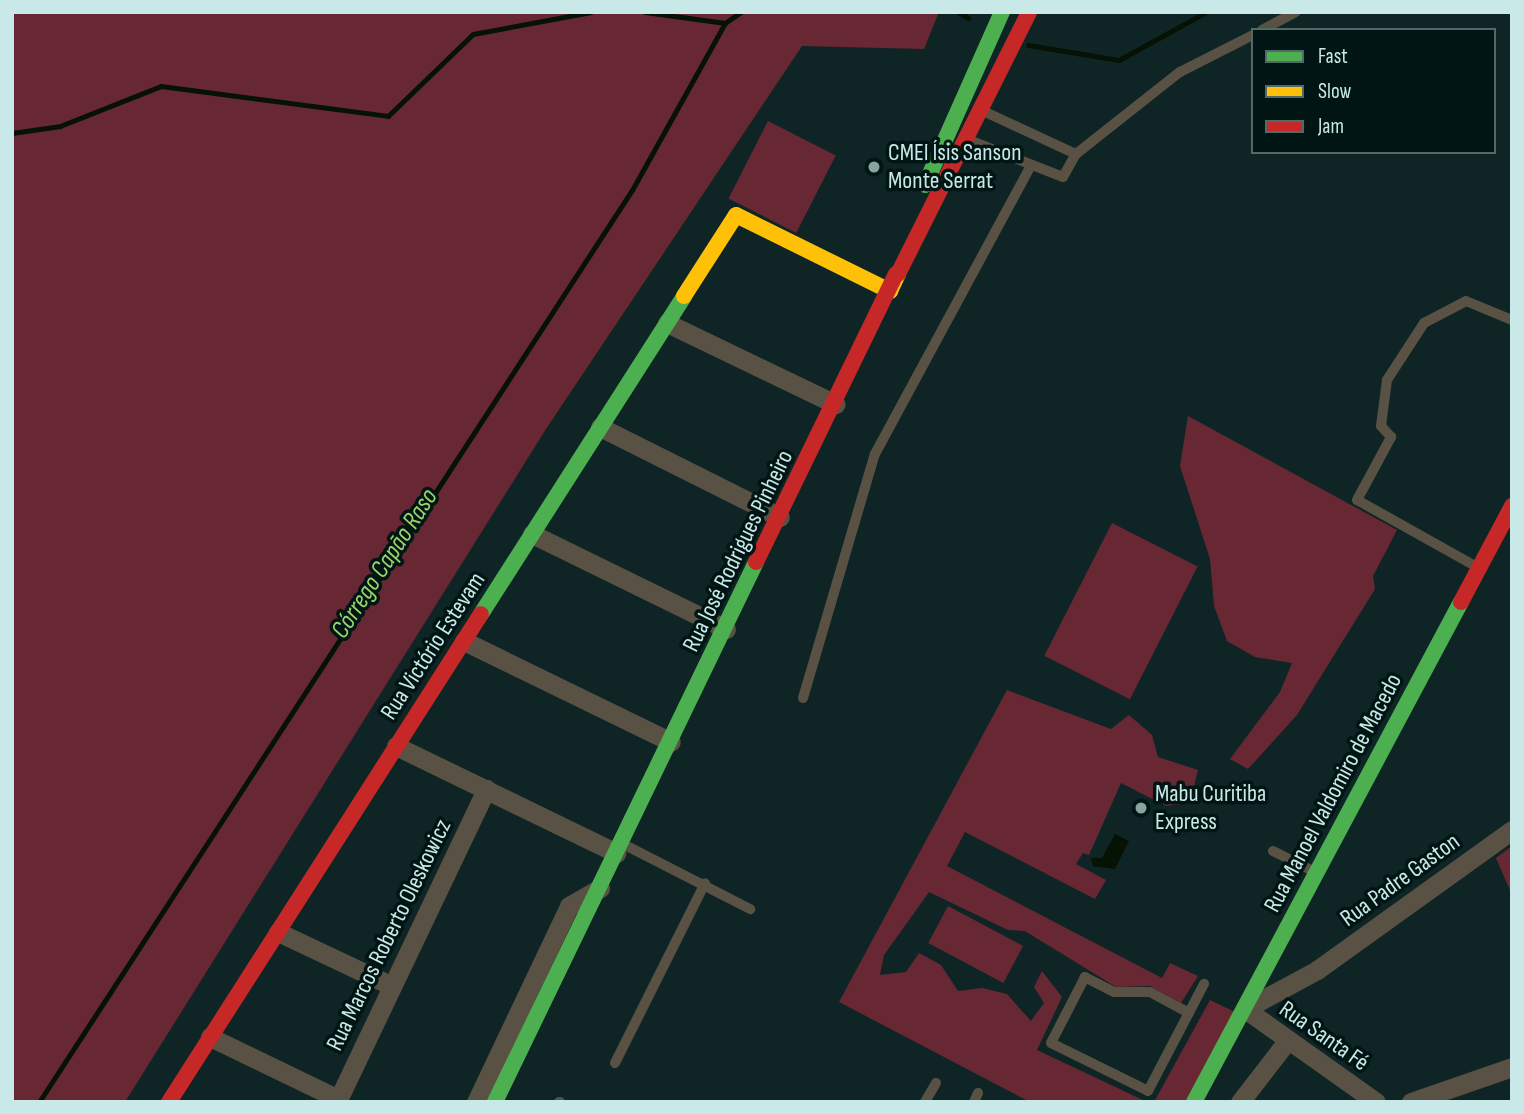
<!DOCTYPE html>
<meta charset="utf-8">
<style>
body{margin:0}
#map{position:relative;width:1524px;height:1114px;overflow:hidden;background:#0f2525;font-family:"Sofia Sans Condensed",sans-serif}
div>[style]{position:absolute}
.green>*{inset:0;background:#672834;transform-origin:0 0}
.water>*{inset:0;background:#061203}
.stream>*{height:5px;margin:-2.5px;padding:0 2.5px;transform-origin:2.5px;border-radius:2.5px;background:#061203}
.lane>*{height:10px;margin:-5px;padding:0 5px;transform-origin:5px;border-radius:5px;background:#595143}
.street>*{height:19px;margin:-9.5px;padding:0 9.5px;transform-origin:9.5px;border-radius:9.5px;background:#595143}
.fast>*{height:16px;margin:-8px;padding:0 8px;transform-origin:8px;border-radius:8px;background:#4caf50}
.slow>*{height:16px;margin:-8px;padding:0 8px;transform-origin:8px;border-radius:8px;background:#ffc107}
.jam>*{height:16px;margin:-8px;padding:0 8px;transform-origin:8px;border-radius:8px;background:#c62828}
.dots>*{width:19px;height:19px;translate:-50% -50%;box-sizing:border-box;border:4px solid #001514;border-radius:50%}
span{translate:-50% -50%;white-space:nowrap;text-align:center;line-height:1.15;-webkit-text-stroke:7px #001514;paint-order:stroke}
.poi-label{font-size:24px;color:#c8e9e7}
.left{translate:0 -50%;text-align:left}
.street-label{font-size:24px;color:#c8e9e7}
.water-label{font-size:26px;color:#9bd46a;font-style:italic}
.frame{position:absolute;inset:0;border:14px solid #c8e9e7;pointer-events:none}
.legend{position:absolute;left:1251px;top:28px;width:245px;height:126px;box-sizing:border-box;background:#001514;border:2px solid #506a68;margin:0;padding:9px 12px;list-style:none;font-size:21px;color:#c8e9e7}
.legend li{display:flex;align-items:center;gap:14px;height:35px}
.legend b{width:35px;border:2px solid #506a68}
</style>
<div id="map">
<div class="green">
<div style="clip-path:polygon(12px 12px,939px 12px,924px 49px,802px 46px,546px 429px,125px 1102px,12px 1102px)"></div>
<div style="left:768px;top:121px;width:76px;height:87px;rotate:27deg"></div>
<div style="clip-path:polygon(1188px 416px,1397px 530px,1373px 576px,1375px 589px,1297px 715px,1248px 769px,1230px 759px,1280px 692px,1292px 663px,1255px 657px,1227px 641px,1214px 606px,1210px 559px,1180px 466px)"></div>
<div style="left:1112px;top:523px;width:96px;height:149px;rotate:27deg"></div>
<div style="clip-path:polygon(1007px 690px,1111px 729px,1129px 715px,1152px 735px,1158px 757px,1198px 770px,1194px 786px,1182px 804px,1166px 806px,1121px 783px,1089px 855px,1083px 853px,1076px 864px,1106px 880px,1095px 899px,965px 832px,947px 866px,1162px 978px,1170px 963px,1198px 976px,1181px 1003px,1150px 986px,1116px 987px,1025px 931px,1008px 930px,929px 892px,884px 955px,880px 975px,906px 972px,919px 953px,941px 965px,958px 991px,982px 988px,1007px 994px,1031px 1021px,1044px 1003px,1034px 987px,1042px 971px,1062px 997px,1037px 1050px,1147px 1102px,1030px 1102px,839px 1002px)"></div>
<div style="clip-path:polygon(1512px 846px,1512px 895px,1496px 858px)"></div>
<div style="left:948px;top:906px;width:85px;height:42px;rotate:28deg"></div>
<div style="clip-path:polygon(1210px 1000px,1235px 1012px,1188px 1102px,1154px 1102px)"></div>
</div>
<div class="water">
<div style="clip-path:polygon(1115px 834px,1129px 841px,1115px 869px,1093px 866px,1091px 858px,1102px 858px)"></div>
</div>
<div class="stream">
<div style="left:645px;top:12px;width:81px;rotate:7.8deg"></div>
<div style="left:958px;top:12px;width:12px;rotate:31deg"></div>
<div style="left:1028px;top:45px;width:92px;rotate:9.4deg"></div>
<div style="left:1119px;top:60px;width:99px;rotate:-28.9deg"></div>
<div style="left:12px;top:133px;width:49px;rotate:-8.3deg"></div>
<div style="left:60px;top:126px;width:109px;rotate:-21.6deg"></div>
<div style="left:161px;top:86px;width:229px;rotate:7.5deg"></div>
<div style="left:388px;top:116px;width:118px;rotate:-44deg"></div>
<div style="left:473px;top:34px;width:120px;rotate:-10.6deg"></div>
<div style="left:39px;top:1102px;width:1088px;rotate:-56.97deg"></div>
<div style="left:632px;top:190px;width:191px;rotate:-60.9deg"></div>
<div style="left:725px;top:23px;width:19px;rotate:-35deg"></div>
</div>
<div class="lane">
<div style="left:1262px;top:30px;width:38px;rotate:-28deg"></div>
<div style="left:981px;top:110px;width:105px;rotate:24.9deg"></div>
<div style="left:969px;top:140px;width:101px;rotate:21.5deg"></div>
<div style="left:1063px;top:177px;width:26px;rotate:-61deg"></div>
<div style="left:1076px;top:154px;width:132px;rotate:-38.3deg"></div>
<div style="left:1180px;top:72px;width:82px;rotate:-26.9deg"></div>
<div style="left:1477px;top:567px;width:137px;rotate:-150.8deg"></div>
<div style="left:1357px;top:500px;width:72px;rotate:-61.6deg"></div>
<div style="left:1391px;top:437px;width:15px;rotate:-132deg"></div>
<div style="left:1381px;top:426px;width:46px;rotate:-82.6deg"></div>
<div style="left:1387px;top:380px;width:68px;rotate:-57deg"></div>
<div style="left:1424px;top:323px;width:47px;rotate:-27.6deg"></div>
<div style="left:1466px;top:301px;width:50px;rotate:22.4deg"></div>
<div style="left:803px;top:698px;width:254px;rotate:-73.6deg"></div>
<div style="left:875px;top:454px;width:324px;rotate:-61.6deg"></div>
<div style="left:623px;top:844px;width:143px;rotate:27.1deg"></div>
<div style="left:1273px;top:851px;width:45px;rotate:26.6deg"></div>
<div style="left:1189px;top:1013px;width:44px;rotate:-151.7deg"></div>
<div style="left:1150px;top:992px;width:36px;rotate:180deg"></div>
<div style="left:1114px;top:992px;width:33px;rotate:-153deg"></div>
<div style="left:1085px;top:977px;width:74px;rotate:117.3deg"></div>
<div style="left:1051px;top:1043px;width:108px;rotate:26.3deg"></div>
<div style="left:1148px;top:1091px;width:121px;rotate:-62.4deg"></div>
<div style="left:615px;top:1063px;width:201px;rotate:-63.4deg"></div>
<div style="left:559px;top:1102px;width:1px"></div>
<div style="left:925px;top:1102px;width:22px;rotate:-60deg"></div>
<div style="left:974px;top:1102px;width:10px;rotate:-66deg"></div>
</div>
<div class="street">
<div style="left:667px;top:323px;width:187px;rotate:25.7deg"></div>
<div style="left:600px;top:427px;width:201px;rotate:26.6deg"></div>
<div style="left:532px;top:534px;width:216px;rotate:26.1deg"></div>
<div style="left:464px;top:641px;width:230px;rotate:26deg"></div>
<div style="left:396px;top:746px;width:245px;rotate:25.9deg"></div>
<div style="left:278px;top:932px;width:126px;rotate:25.3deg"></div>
<div style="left:210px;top:1037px;width:142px;rotate:25.8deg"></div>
<div style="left:337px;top:1102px;width:347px;rotate:-64.5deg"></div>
<div style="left:476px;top:1102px;width:217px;rotate:-64.6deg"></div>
<div style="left:569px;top:906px;width:36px;rotate:-30deg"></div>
<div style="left:1240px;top:1102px;width:78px;rotate:-52.3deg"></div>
<div style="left:1376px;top:1102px;width:161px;rotate:-144.6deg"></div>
<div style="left:1245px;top:1009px;width:82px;rotate:-28.4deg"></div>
<div style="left:1317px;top:970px;width:240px;rotate:-35.7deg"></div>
<div style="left:1411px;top:1102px;width:107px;rotate:-19.1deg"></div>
</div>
<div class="fast">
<div style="left:925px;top:185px;width:189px;rotate:-66deg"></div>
<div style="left:481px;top:614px;width:377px;rotate:-57.4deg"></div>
<div style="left:495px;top:1102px;width:600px;rotate:-64.2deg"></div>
<div style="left:1194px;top:1102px;width:567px;rotate:-61.9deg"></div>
</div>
<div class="slow">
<div style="left:684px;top:296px;width:96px;rotate:-57.3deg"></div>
<div style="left:736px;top:215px;width:172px;rotate:26.3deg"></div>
<div style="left:890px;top:291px;width:19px;rotate:-65deg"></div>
</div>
<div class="jam">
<div style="left:898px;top:274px;width:293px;rotate:-63.4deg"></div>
<div style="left:756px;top:562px;width:320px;rotate:-64.1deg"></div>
<div style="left:1461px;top:602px;width:109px;rotate:-62deg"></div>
<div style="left:169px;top:1102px;width:579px;rotate:-57.41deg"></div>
</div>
<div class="dots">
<div style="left:874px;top:167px;background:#87a4a3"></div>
<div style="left:1141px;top:808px;background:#87a4a3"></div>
</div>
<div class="poi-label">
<span class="left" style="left:888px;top:167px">CMEI Ísis Sanson<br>Monte Serrat</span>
<span class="left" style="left:1155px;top:808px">Mabu Curitiba<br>Express</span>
</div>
<div class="street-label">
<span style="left:738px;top:551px;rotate:-64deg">Rua José Rodrigues Pinheiro</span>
<span style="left:433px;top:646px;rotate:-57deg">Rua Victório Estevam</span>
<span style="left:1333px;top:793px;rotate:-62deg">Rua Manoel Valdomiro de Macedo</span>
<span style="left:1400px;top:880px;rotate:-36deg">Rua Padre Gaston</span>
<span style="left:389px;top:935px;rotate:-64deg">Rua Marcos Roberto Oleskowicz</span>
<span style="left:1324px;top:1036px;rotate:35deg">Rua Santa Fé</span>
</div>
<div class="water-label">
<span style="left:385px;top:564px;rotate:-57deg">Córrego Capão Raso</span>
</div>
<div class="frame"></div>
<ul class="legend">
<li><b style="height:9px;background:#4caf50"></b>Fast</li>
<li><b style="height:9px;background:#ffc107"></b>Slow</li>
<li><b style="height:9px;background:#c62828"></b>Jam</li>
</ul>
</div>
